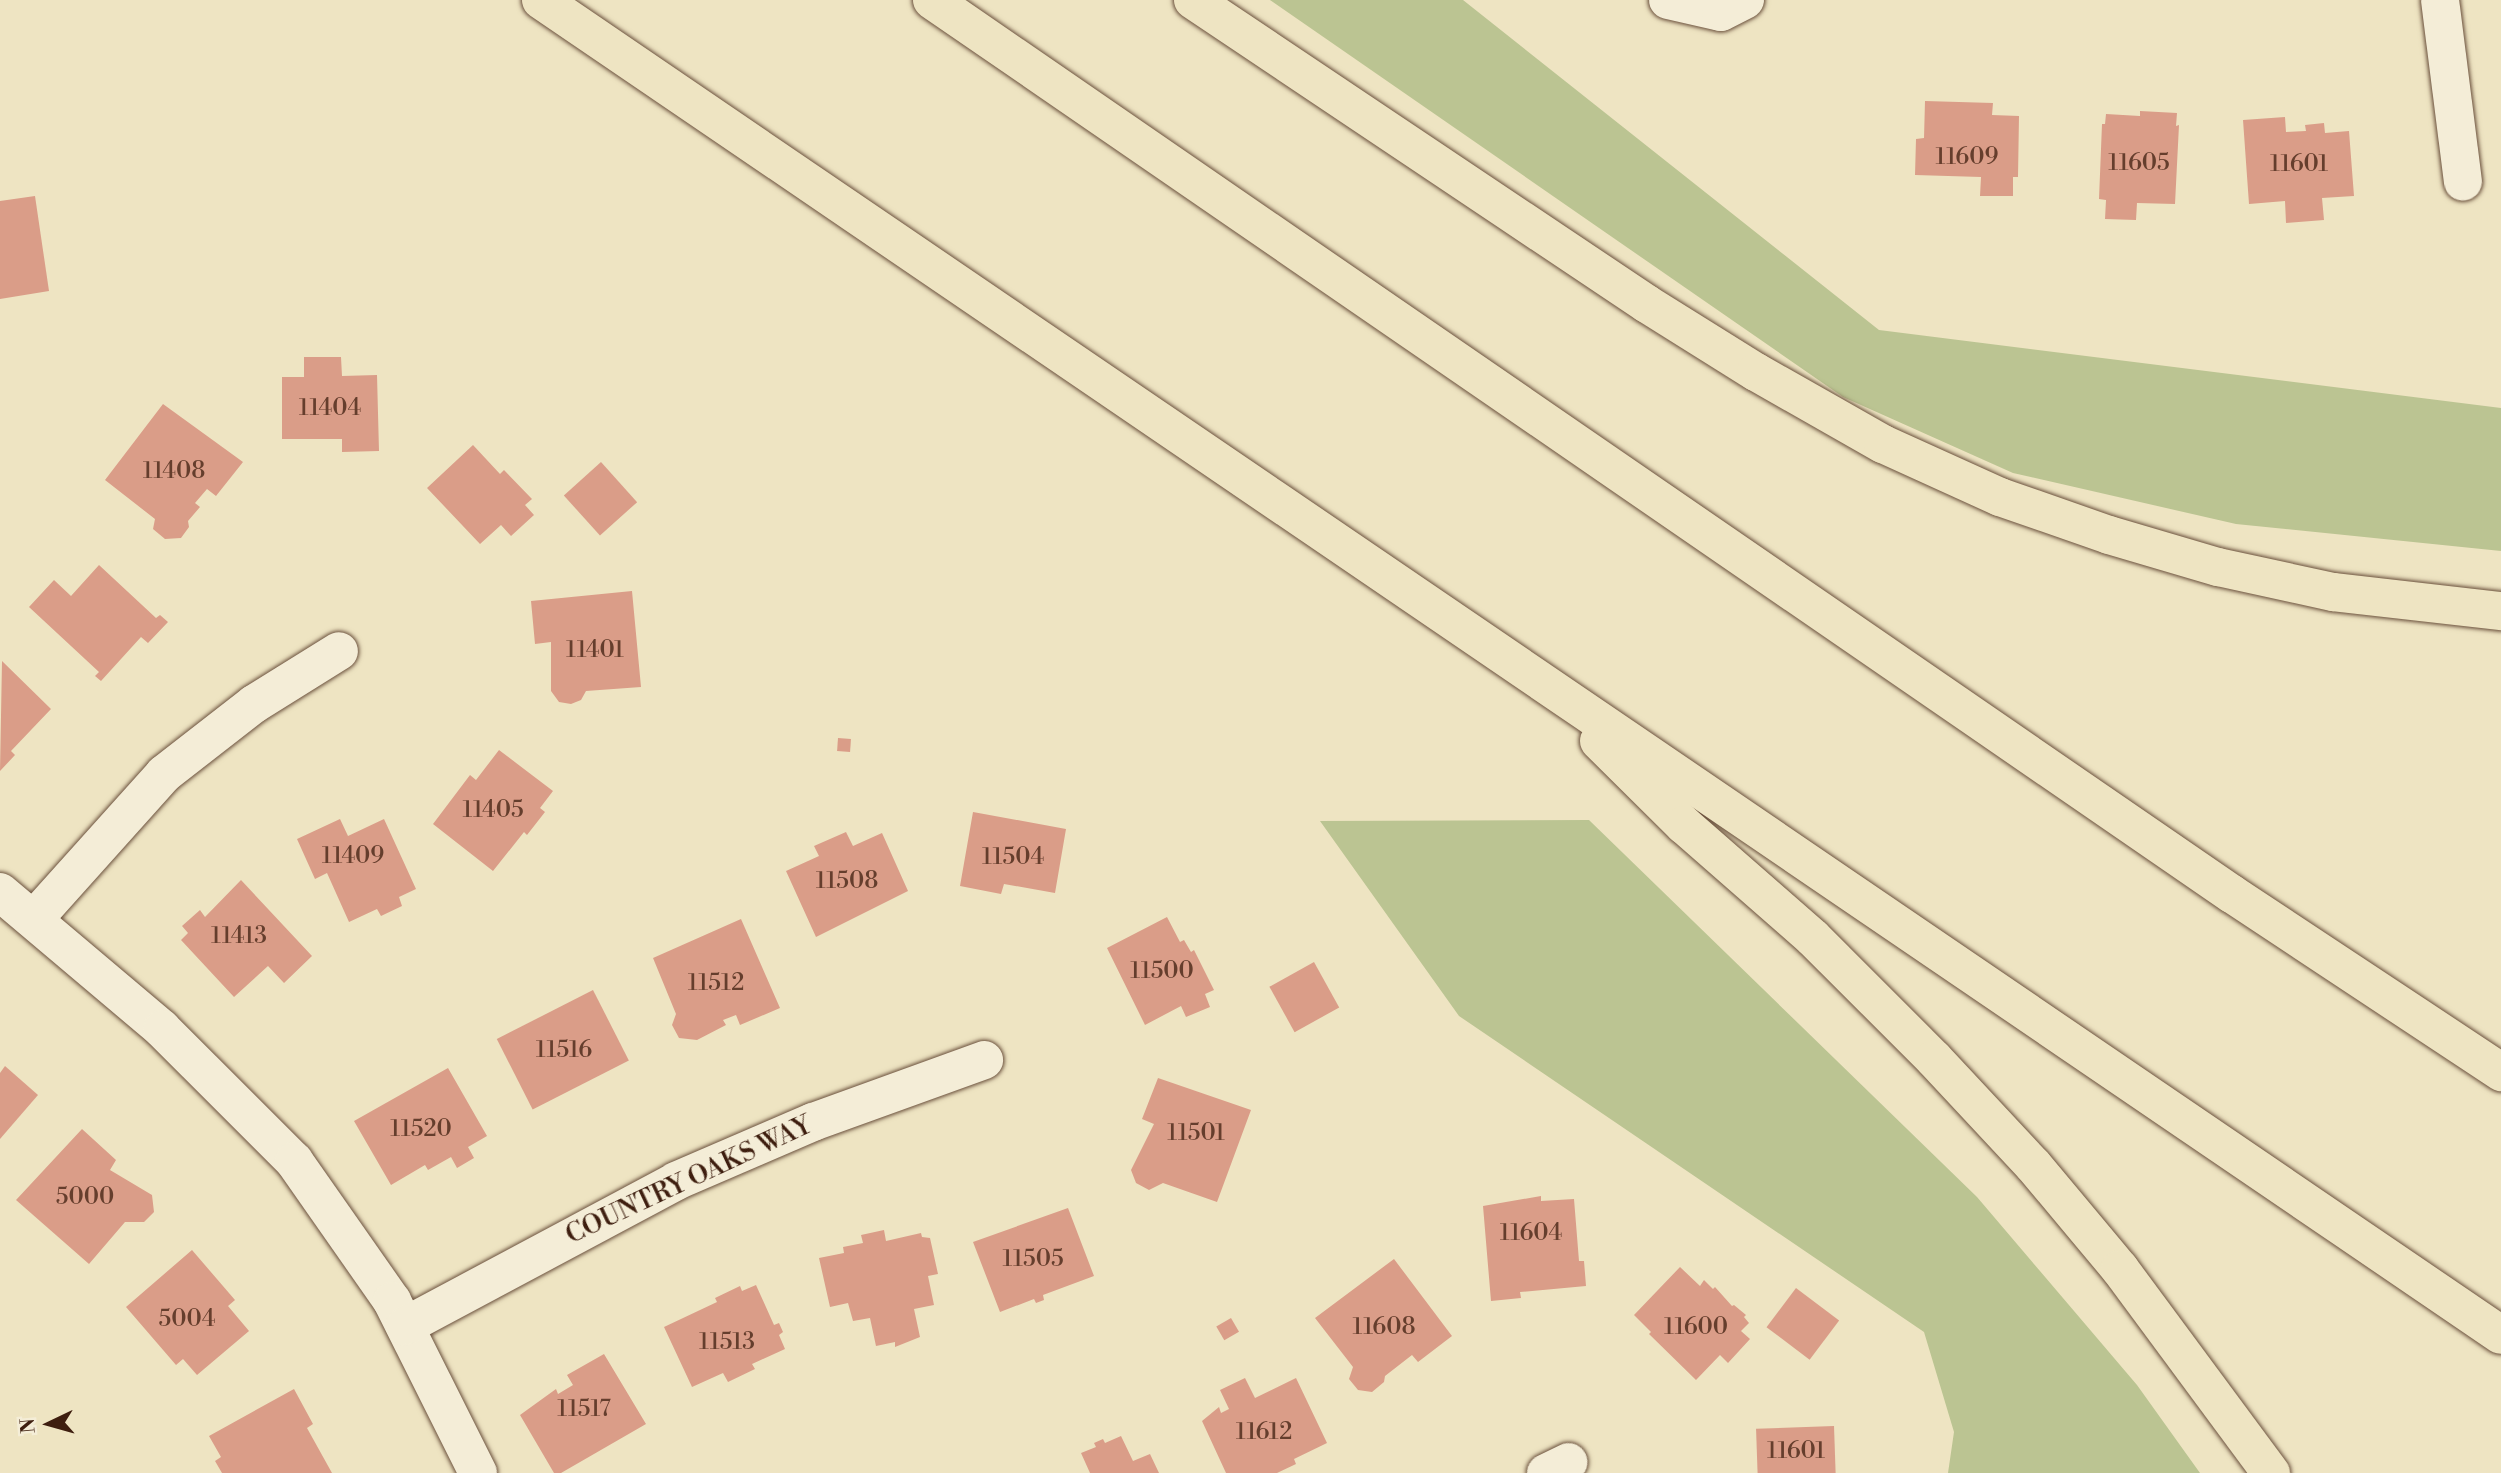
<!DOCTYPE html>
<style>
body{margin:0}
#map{position:relative;width:2501px;height:1473px;overflow:hidden;background:#eee4c2;font-family:"Libre Bodoni",serif}
div>[style]{position:absolute}
.green>*{inset:0;background:#bbc492}
.building>*{inset:0;background:#da9d88;transform-origin:0 0}
.roads{filter:drop-shadow(0 0 2px #6a503c) drop-shadow(0 0 2px #6a503c)}
.minor>*{height:38px;margin:-19px;padding:0 19px;transform-origin:19px;border-radius:19px;background:#f4edd7}
.highway>*{height:38px;margin:-19px;padding:0 19px;transform-origin:19px;border-radius:19px;background:#eee4c2}
span{translate:-50% -50%;white-space:nowrap;text-align:center;line-height:1.15;-webkit-text-stroke:5px #f4edd7;paint-order:stroke}
.number-label{font-size:23px;color:#653e2d}
.number-label span{-webkit-text-stroke-width:0}
.street-label{font-size:26px;color:#3e1e0f}
.north{position:absolute;left:14px;top:1389px;width:70px;height:70px;-webkit-text-stroke:5px #f4edd7;paint-order:stroke;rotate:265deg;font-size:19px;font-weight:700;line-height:28px;text-align:center;color:#3e1e0f}
.north::after{content:'';display:block;margin:auto;width:24px;height:32px;background:#3e1e0f;clip-path:polygon(50% 0,100% 100%,50% 72%,0 100%)}
</style>
<div id="map">
<div class="green">
<div style="clip-path:polygon(1270px 0,1463px 0,1879px 330px,2501px 408px,2501px 551px,2236px 524px,2013px 473px,1843px 397px)"></div>
<div style="clip-path:polygon(1589px 820px,1977px 1197px,2137px 1385px,2200px 1473px,1948px 1473px,1954px 1432px,1924px 1332px,1459px 1016px,1320px 821px)"></div>
</div>
<div class="building">
<div style="clip-path:polygon(1925px 101px,1993px 103px,1992px 115px,2019px 116px,2018px 177px,2013px 177px,2013px 196px,1980px 196px,1981px 177px,1915px 175px,1916px 139px,1924px 138px)"></div>
<div style="clip-path:polygon(2140px 111px,2177px 113px,2176px 126px,2179px 125px,2175px 204px,2137px 203px,2136px 220px,2105px 219px,2106px 200px,2099px 199px,2102px 124px,2105px 124px,2106px 114px,2140px 116px)"></div>
<div style="clip-path:polygon(2285px 117px,2286px 132px,2306px 131px,2305px 125px,2324px 123px,2325px 133px,2349px 131px,2354px 196px,2322px 198px,2324px 220px,2286px 223px,2285px 201px,2249px 204px,2243px 120px)"></div>
<div style="clip-path:polygon(35px 196px,49px 291px,0 299px,0 201px)"></div>
<div style="clip-path:polygon(304px 357px,341px 357px,342px 376px,377px 375px,379px 451px,342px 452px,342px 439px,282px 439px,282px 377px,304px 377px)"></div>
<div style="clip-path:polygon(163px 404px,243px 462px,216px 496px,207px 489px,195px 503px,200px 507px,188px 521px,189px 527px,181px 538px,165px 539px,153px 529px,155px 519px,105px 480px)"></div>
<div style="clip-path:polygon(473px 445px,500px 474px,504px 470px,532px 499px,525px 505px,534px 515px,511px 536px,501px 525px,480px 544px,427px 488px)"></div>
<div style="left:601px;top:462px;width:54px;height:50px;rotate:48deg"></div>
<div style="clip-path:polygon(99px 565px,156px 618px,160px 615px,168px 622px,148px 643px,141px 637px,101px 681px,95px 676px,99px 672px,29px 607px,54px 580px,71px 596px)"></div>
<div style="clip-path:polygon(632px 591px,641px 687px,586px 691px,581px 700px,571px 704px,559px 702px,551px 691px,551px 642px,535px 644px,531px 601px)"></div>
<div style="clip-path:polygon(2px 661px,51px 709px,11px 751px,15px 755px,0 771px)"></div>
<div style="left:838px;top:738px;width:13px;height:13px;rotate:4deg"></div>
<div style="clip-path:polygon(499px 750px,553px 791px,540px 808px,545px 812px,527px 835px,524px 832px,493px 871px,433px 824px,470px 775px,476px 780px)"></div>
<div style="clip-path:polygon(973px 812px,1066px 829px,1055px 893px,1004px 884px,1001px 894px,960px 886px)"></div>
<div style="clip-path:polygon(340px 819px,348px 836px,384px 819px,416px 889px,399px 897px,402px 906px,381px 916px,377px 909px,349px 922px,327px 873px,315px 879px,297px 839px)"></div>
<div style="clip-path:polygon(846px 832px,853px 846px,882px 833px,908px 891px,816px 937px,786px 871px,819px 856px,814px 846px)"></div>
<div style="clip-path:polygon(241px 880px,312px 956px,284px 983px,268px 966px,234px 997px,181px 940px,188px 933px,182px 926px,200px 910px,205px 917px)"></div>
<div style="clip-path:polygon(1167px 917px,1180px 942px,1184px 940px,1191px 952px,1194px 950px,1214px 990px,1205px 994px,1210px 1007px,1186px 1017px,1181px 1006px,1145px 1025px,1107px 948px)"></div>
<div style="clip-path:polygon(741px 919px,780px 1008px,740px 1025px,736px 1015px,723px 1020px,726px 1025px,697px 1040px,679px 1038px,672px 1025px,676px 1014px,653px 958px)"></div>
<div style="left:1314px;top:962px;width:52px;height:51px;rotate:61deg"></div>
<div style="left:593px;top:990px;width:79px;height:108px;rotate:63deg"></div>
<div style="clip-path:polygon(5px 1066px,38px 1095px,0 1139px,0 1073px)"></div>
<div style="clip-path:polygon(448px 1068px,487px 1136px,468px 1147px,474px 1158px,457px 1168px,451px 1157px,428px 1170px,425px 1165px,391px 1185px,354px 1121px)"></div>
<div style="clip-path:polygon(1158px 1078px,1251px 1110px,1217px 1202px,1163px 1183px,1149px 1190px,1136px 1183px,1131px 1170px,1154px 1124px,1142px 1119px)"></div>
<div style="clip-path:polygon(82px 1129px,116px 1160px,110px 1170px,152px 1195px,154px 1212px,144px 1222px,125px 1222px,89px 1264px,16px 1200px)"></div>
<div style="clip-path:polygon(1541px 1196px,1541px 1201px,1574px 1199px,1579px 1261px,1584px 1261px,1586px 1286px,1520px 1292px,1521px 1298px,1491px 1301px,1483px 1206px)"></div>
<div style="clip-path:polygon(1068px 1208px,1094px 1276px,1043px 1295px,1044px 1300px,1036px 1303px,1034px 1299px,1000px 1312px,973px 1242px)"></div>
<div style="clip-path:polygon(884px 1230px,886px 1241px,921px 1233px,922px 1237px,930px 1238px,938px 1274px,928px 1276px,934px 1305px,914px 1309px,920px 1337px,895px 1347px,895px 1342px,876px 1346px,870px 1318px,853px 1321px,848px 1303px,830px 1307px,819px 1258px,844px 1253px,843px 1247px,863px 1243px,861px 1235px)"></div>
<div style="clip-path:polygon(192px 1250px,235px 1300px,228px 1306px,249px 1331px,197px 1375px,183px 1359px,176px 1365px,126px 1307px)"></div>
<div style="clip-path:polygon(1394px 1259px,1452px 1336px,1418px 1362px,1412px 1355px,1385px 1376px,1384px 1382px,1372px 1392px,1358px 1390px,1349px 1379px,1353px 1367px,1315px 1318px)"></div>
<div style="clip-path:polygon(1680px 1267px,1700px 1286px,1704px 1280px,1713px 1289px,1715px 1287px,1732px 1306px,1734px 1305px,1746px 1315px,1744px 1317px,1749px 1323px,1741px 1331px,1750px 1339px,1728px 1363px,1720px 1355px,1696px 1380px,1649px 1334px,1651px 1332px,1634px 1315px)"></div>
<div style="clip-path:polygon(756px 1285px,774px 1325px,779px 1323px,783px 1332px,779px 1335px,785px 1349px,752px 1364px,755px 1369px,728px 1382px,723px 1373px,692px 1387px,664px 1327px,717px 1302px,715px 1298px,740px 1286px,742px 1291px)"></div>
<div style="left:1796px;top:1288px;width:54px;height:49px;rotate:37deg"></div>
<div style="left:1231px;top:1318px;width:16px;height:17px;rotate:60deg"></div>
<div style="clip-path:polygon(604px 1354px,646px 1424px,561px 1473px,554px 1473px,520px 1415px,556px 1389px,558px 1394px,573px 1385px,567px 1375px)"></div>
<div style="clip-path:polygon(1245px 1378px,1255px 1398px,1296px 1378px,1327px 1443px,1294px 1459px,1296px 1464px,1277px 1473px,1226px 1473px,1202px 1421px,1219px 1407px,1221px 1413px,1229px 1409px,1220px 1390px)"></div>
<div style="clip-path:polygon(294px 1389px,313px 1424px,307px 1428px,332px 1473px,222px 1473px,215px 1461px,221px 1457px,209px 1436px)"></div>
<div style="left:1834px;top:1426px;width:47px;height:78px;rotate:88deg"></div>
<div style="clip-path:polygon(1121px 1436px,1133px 1461px,1150px 1454px,1159px 1473px,1090px 1473px,1081px 1453px,1096px 1447px,1094px 1443px,1103px 1439px,1105px 1443px)"></div>
</div>
<div class="roads">
<div class="minor">
<div style="left:1668px;top:0;width:54px;rotate:12.8deg"></div>
<div style="left:1721px;top:12px;width:27px;rotate:-27deg"></div>
<div style="left:2440px;top:0;width:183px;rotate:82.8deg"></div>
<div style="left:0;top:892px;width:212px;rotate:40.2deg"></div>
<div style="left:162px;top:1029px;width:187px;rotate:45deg"></div>
<div style="left:294px;top:1161px;width:171px;rotate:55deg"></div>
<div style="left:392px;top:1301px;width:192px;rotate:63.4deg"></div>
<div style="left:34px;top:919px;width:195px;rotate:-48.1deg"></div>
<div style="left:164px;top:774px;width:114px;rotate:-37.9deg"></div>
<div style="left:254px;top:704px;width:100px;rotate:-31.9deg"></div>
<div style="left:405px;top:1326px;width:307px;rotate:-28.1deg"></div>
<div style="left:676px;top:1181px;width:149px;rotate:-23.3deg"></div>
<div style="left:813px;top:1122px;width:182px;rotate:-19.9deg"></div>
<div style="left:1546px;top:1473px;width:25px;rotate:-26deg"></div>
</div>
<div class="highway">
<div style="left:541px;top:0;width:2371px;rotate:34.26deg"></div>
<div style="left:932px;top:0;width:1578px;rotate:34.52deg"></div>
<div style="left:2232px;top:894px;width:323px;rotate:33.5deg"></div>
<div style="left:1193px;top:0;width:546px;rotate:33.81deg"></div>
<div style="left:1647px;top:304px;width:128px;rotate:32deg"></div>
<div style="left:1756px;top:372px;width:146px;rotate:29.6deg"></div>
<div style="left:1883px;top:444px;width:128px;rotate:24.4deg"></div>
<div style="left:2000px;top:497px;width:115px;rotate:19.2deg"></div>
<div style="left:2109px;top:535px;width:114px;rotate:16.4deg"></div>
<div style="left:2218px;top:567px;width:118px;rotate:12.3deg"></div>
<div style="left:2333px;top:592px;width:169px;rotate:6.5deg"></div>
<div style="left:1599px;top:741px;width:120px;rotate:44.7deg"></div>
<div style="left:1684px;top:825px;width:171px;rotate:41.2deg"></div>
<div style="left:1813px;top:938px;width:171px;rotate:45deg"></div>
<div style="left:1934px;top:1059px;width:145px;rotate:47deg"></div>
<div style="left:2033px;top:1165px;width:136px;rotate:50.1deg"></div>
<div style="left:2120px;top:1269px;width:254px;rotate:53.5deg"></div>
</div>
</div>
<div class="number-label">
<span style="left:1967px;top:157px">11609</span>
<span style="left:2139px;top:163px">11605</span>
<span style="left:2299px;top:164px">11601</span>
<span style="left:330px;top:408px">11404</span>
<span style="left:174px;top:471px">11408</span>
<span style="left:595px;top:650px">11401</span>
<span style="left:493px;top:810px">11405</span>
<span style="left:353px;top:856px">11409</span>
<span style="left:1013px;top:857px">11504</span>
<span style="left:847px;top:881px">11508</span>
<span style="left:239px;top:936px">11413</span>
<span style="left:1162px;top:971px">11500</span>
<span style="left:716px;top:983px">11512</span>
<span style="left:564px;top:1050px">11516</span>
<span style="left:421px;top:1129px">11520</span>
<span style="left:1196px;top:1133px">11501</span>
<span style="left:85px;top:1197px">5000</span>
<span style="left:1531px;top:1233px">11604</span>
<span style="left:1033px;top:1259px">11505</span>
<span style="left:187px;top:1319px">5004</span>
<span style="left:1384px;top:1327px">11608</span>
<span style="left:1696px;top:1327px">11600</span>
<span style="left:727px;top:1342px">11513</span>
<span style="left:584px;top:1409px">11517</span>
<span style="left:1264px;top:1432px">11612</span>
<span style="left:1796px;top:1451px">11601</span>
</div>
<div class="street-label">
<span style="left:689px;top:1181px;rotate:-25deg">COUNTRY OAKS WAY</span>
</div>
<div class="north">N</div>
</div>
